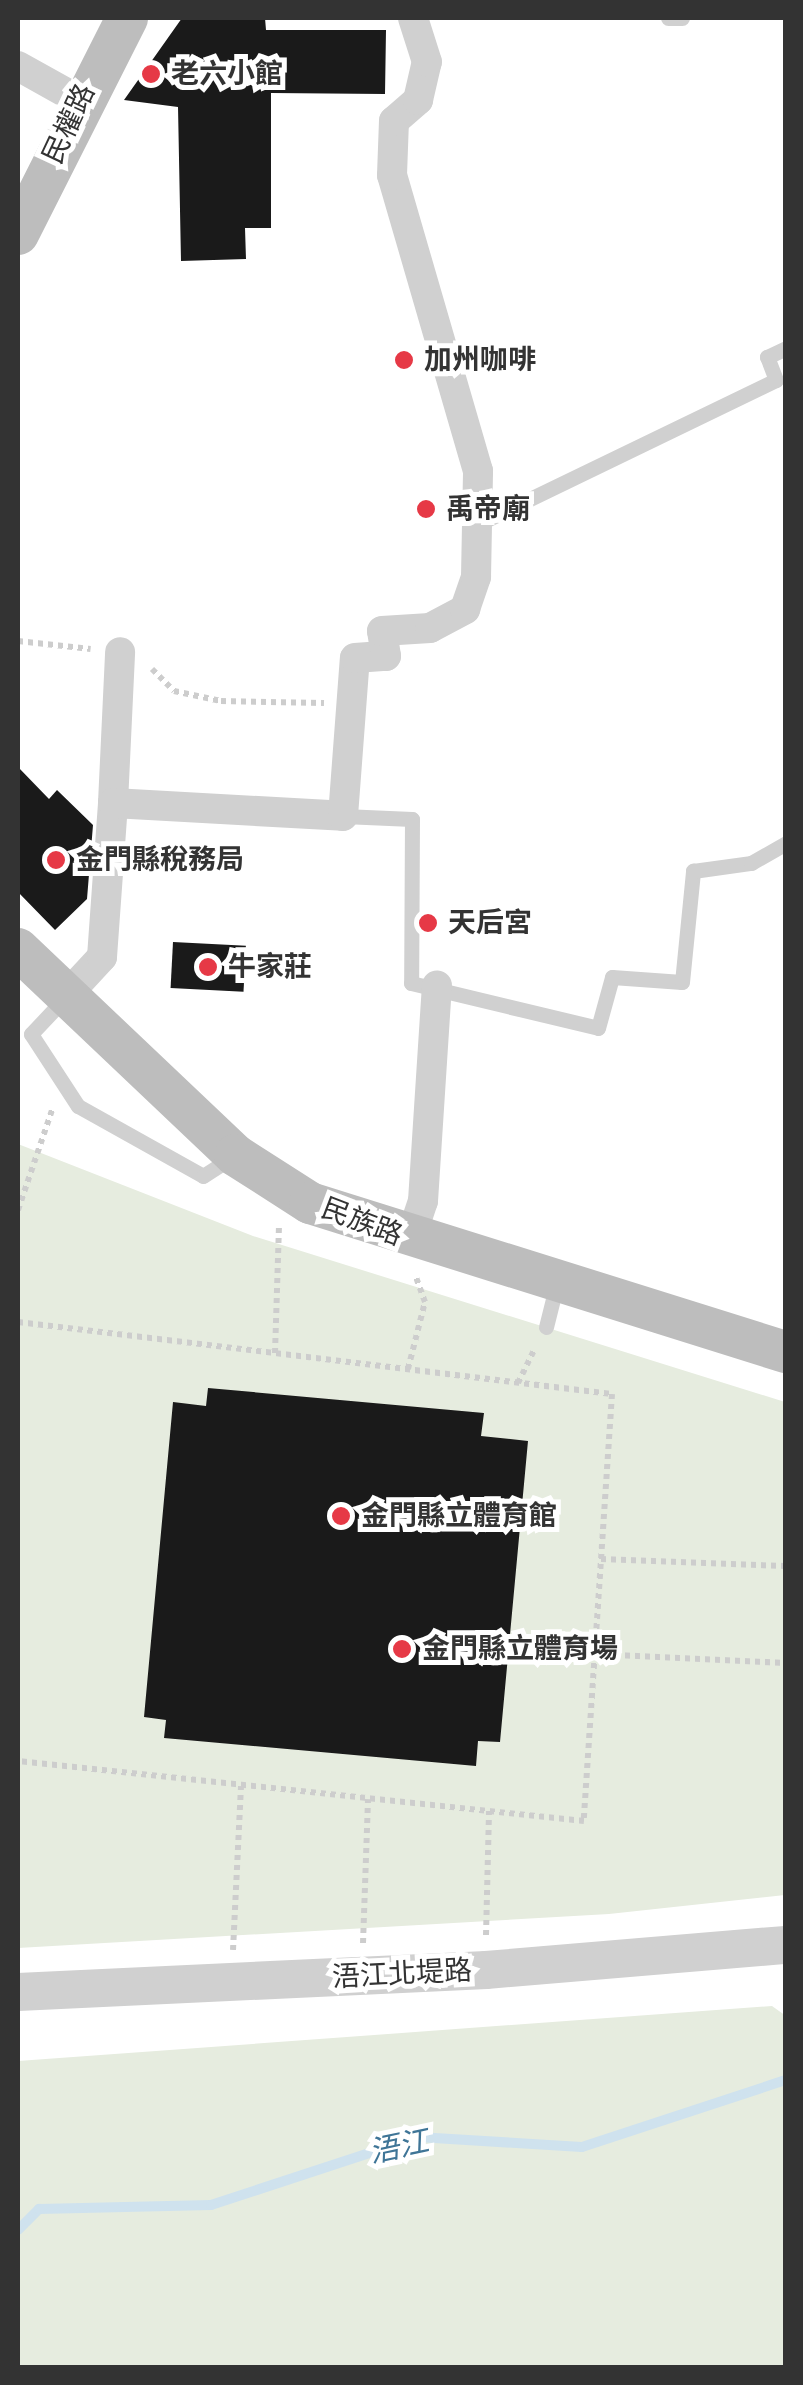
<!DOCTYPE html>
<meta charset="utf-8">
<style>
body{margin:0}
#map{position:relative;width:803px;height:2385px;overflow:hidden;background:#fff;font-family:"Varela Round","Noto Sans TC",sans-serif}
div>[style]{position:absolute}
.green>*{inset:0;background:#e6ecdf}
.stream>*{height:10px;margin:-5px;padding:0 5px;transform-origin:5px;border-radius:5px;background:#cfe2ee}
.building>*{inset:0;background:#1a1a1a;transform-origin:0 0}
.path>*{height:6px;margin-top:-3px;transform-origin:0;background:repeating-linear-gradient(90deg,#cdcdcd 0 5px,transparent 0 10px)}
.service>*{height:15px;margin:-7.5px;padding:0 7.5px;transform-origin:7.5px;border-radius:7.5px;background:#d0d0d0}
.minor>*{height:30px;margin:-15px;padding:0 15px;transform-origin:15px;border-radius:15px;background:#d0d0d0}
.tertiary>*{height:38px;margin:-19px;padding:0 19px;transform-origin:19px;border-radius:19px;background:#d0d0d0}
.secondary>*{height:42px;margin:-21px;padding:0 21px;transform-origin:21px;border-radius:21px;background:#bdbdbd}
.dots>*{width:28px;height:28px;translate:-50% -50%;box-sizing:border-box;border:5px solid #fff;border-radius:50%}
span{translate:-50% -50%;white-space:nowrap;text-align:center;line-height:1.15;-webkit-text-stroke:10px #fff;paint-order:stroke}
.poi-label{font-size:28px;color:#333;font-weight:700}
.left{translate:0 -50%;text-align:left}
.street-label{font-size:28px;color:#333}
.water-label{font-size:30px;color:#3f7597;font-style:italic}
.frame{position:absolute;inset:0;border:20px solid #333;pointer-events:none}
</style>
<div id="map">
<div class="green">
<div style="clip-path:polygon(18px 1144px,253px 1236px,785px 1402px,785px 1895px,609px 1914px,18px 1948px)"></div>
<div style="clip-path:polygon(772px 2006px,786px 2016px,785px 2367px,18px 2367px,18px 2061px)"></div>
</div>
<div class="stream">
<div style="left:18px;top:2230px;width:30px;rotate:-45deg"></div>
<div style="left:39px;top:2209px;width:172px;rotate:-1.3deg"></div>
<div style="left:211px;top:2205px;width:218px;rotate:-18.2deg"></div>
<div style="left:418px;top:2137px;width:164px;rotate:3.5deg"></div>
<div style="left:582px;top:2147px;width:215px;rotate:-18.2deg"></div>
</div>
<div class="building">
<div style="clip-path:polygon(182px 18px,265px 18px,266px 30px,386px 30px,385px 94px,271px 93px,271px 228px,245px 228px,246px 259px,181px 261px,178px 107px,124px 100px)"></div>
<div style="clip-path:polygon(18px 767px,49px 799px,57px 790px,93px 825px,87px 899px,55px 930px,18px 892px)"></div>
<div style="left:173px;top:942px;width:73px;height:46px;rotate:3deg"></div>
<div style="clip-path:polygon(208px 1388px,484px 1413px,481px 1436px,528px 1441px,500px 1742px,478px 1741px,476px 1766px,164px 1738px,166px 1720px,144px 1717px,173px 1402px,206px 1406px)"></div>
</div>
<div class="path">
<div style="left:18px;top:641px;width:73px;rotate:6.3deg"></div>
<div style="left:152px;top:669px;width:31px;rotate:45deg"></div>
<div style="left:174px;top:691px;width:48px;rotate:12deg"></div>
<div style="left:221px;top:701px;width:103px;rotate:1.1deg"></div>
<div style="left:18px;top:1210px;width:106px;rotate:-71.2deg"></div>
<div style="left:18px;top:1322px;width:598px;rotate:6.91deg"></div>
<div style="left:612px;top:1394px;width:428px;rotate:93.8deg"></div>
<div style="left:584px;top:1821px;width:569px;rotate:-173.95deg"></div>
<div style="left:275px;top:1353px;width:128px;rotate:-88.2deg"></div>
<div style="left:408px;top:1369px;width:69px;rotate:-75.8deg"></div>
<div style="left:425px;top:1302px;width:29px;rotate:-110deg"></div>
<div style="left:518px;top:1383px;width:39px;rotate:-64deg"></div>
<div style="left:601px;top:1559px;width:185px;rotate:2.2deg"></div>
<div style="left:595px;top:1654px;width:191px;rotate:2.7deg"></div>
<div style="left:486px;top:1935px;width:124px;rotate:-88.6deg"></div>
<div style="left:363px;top:1943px;width:144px;rotate:-88deg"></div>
<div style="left:233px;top:1950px;width:164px;rotate:-87.2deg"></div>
</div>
<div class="service">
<div style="left:668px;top:18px;width:14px"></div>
<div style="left:476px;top:525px;width:333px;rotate:-25.8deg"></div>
<div style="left:776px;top:380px;width:25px;rotate:-111deg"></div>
<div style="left:767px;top:357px;width:21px;rotate:-25deg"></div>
<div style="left:343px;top:816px;width:69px;rotate:2.5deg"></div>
<div style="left:412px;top:819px;width:164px;rotate:90.3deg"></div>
<div style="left:411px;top:983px;width:192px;rotate:13.5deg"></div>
<div style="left:598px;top:1028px;width:53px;rotate:-74.6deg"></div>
<div style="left:612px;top:977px;width:70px;rotate:4.1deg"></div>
<div style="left:682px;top:982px;width:112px;rotate:-84.3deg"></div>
<div style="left:693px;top:871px;width:59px;rotate:-7.9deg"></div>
<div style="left:751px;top:863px;width:40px;rotate:-29.7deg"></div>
<div style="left:64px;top:999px;width:48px;rotate:133.3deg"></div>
<div style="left:31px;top:1034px;width:86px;rotate:56.9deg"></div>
<div style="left:78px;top:1106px;width:143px;rotate:29.2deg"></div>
<div style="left:203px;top:1176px;width:35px;rotate:-33deg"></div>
<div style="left:546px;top:1327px;width:45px;rotate:-76deg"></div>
</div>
<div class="minor">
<div style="left:18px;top:66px;width:70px;rotate:29.1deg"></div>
<div style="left:113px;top:803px;width:151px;rotate:-87.3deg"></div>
<div style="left:66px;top:996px;width:53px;rotate:-47.3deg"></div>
<div style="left:102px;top:957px;width:154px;rotate:-85.9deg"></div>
<div style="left:113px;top:803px;width:230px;rotate:3.2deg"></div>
<div style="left:343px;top:816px;width:158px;rotate:-85.7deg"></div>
<div style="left:355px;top:658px;width:31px;rotate:-4deg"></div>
<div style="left:386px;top:656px;width:25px;rotate:-99deg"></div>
<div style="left:382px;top:631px;width:48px;rotate:-3.6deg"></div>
<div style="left:430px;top:628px;width:40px;rotate:-28deg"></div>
<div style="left:465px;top:609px;width:34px;rotate:-71deg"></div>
<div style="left:476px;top:577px;width:106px;rotate:-88.9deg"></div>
<div style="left:478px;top:471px;width:308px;rotate:-106.2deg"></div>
<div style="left:392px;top:175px;width:54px;rotate:-87.9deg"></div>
<div style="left:394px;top:121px;width:32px;rotate:-41deg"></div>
<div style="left:418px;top:100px;width:39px;rotate:-77deg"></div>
<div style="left:427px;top:62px;width:46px;rotate:-107.7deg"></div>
<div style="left:410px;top:1240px;width:41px;rotate:-71.6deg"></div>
<div style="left:423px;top:1201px;width:216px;rotate:-86.3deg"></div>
</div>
<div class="tertiary">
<div style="left:18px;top:1992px;width:469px;rotate:-2.7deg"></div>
<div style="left:486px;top:1970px;width:301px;rotate:-4.8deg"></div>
</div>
<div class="secondary">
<div style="left:18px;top:234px;width:242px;rotate:-63.2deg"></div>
<div style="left:18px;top:949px;width:299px;rotate:43.5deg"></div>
<div style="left:235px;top:1155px;width:89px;rotate:32.6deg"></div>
<div style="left:310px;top:1203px;width:499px;rotate:17.4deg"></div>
</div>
<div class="dots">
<div style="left:151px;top:74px;background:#e63946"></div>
<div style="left:404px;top:360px;background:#e63946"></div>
<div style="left:426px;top:509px;background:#e63946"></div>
<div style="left:56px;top:860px;background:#e63946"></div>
<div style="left:428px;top:923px;background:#e63946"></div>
<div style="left:208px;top:967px;background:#e63946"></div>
<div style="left:341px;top:1516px;background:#e63946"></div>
<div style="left:402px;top:1649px;background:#e63946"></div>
</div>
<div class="poi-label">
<span class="left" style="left:171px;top:74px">老六小館</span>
<span class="left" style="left:424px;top:360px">加州咖啡</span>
<span class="left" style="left:446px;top:509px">禹帝廟</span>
<span class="left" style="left:76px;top:860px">金門縣稅務局</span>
<span class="left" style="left:448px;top:923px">天后宮</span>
<span class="left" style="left:228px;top:967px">牛家莊</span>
<span class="left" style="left:361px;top:1516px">金門縣立體育館</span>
<span class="left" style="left:422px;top:1649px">金門縣立體育場</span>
</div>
<div class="street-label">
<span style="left:69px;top:124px;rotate:-65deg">民權路</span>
<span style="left:362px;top:1222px;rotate:21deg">民族路</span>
<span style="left:402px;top:1974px;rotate:-3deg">浯江北堤路</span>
</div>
<div class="water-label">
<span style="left:399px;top:2148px;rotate:-12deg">浯江</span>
</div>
<div class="frame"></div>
</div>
